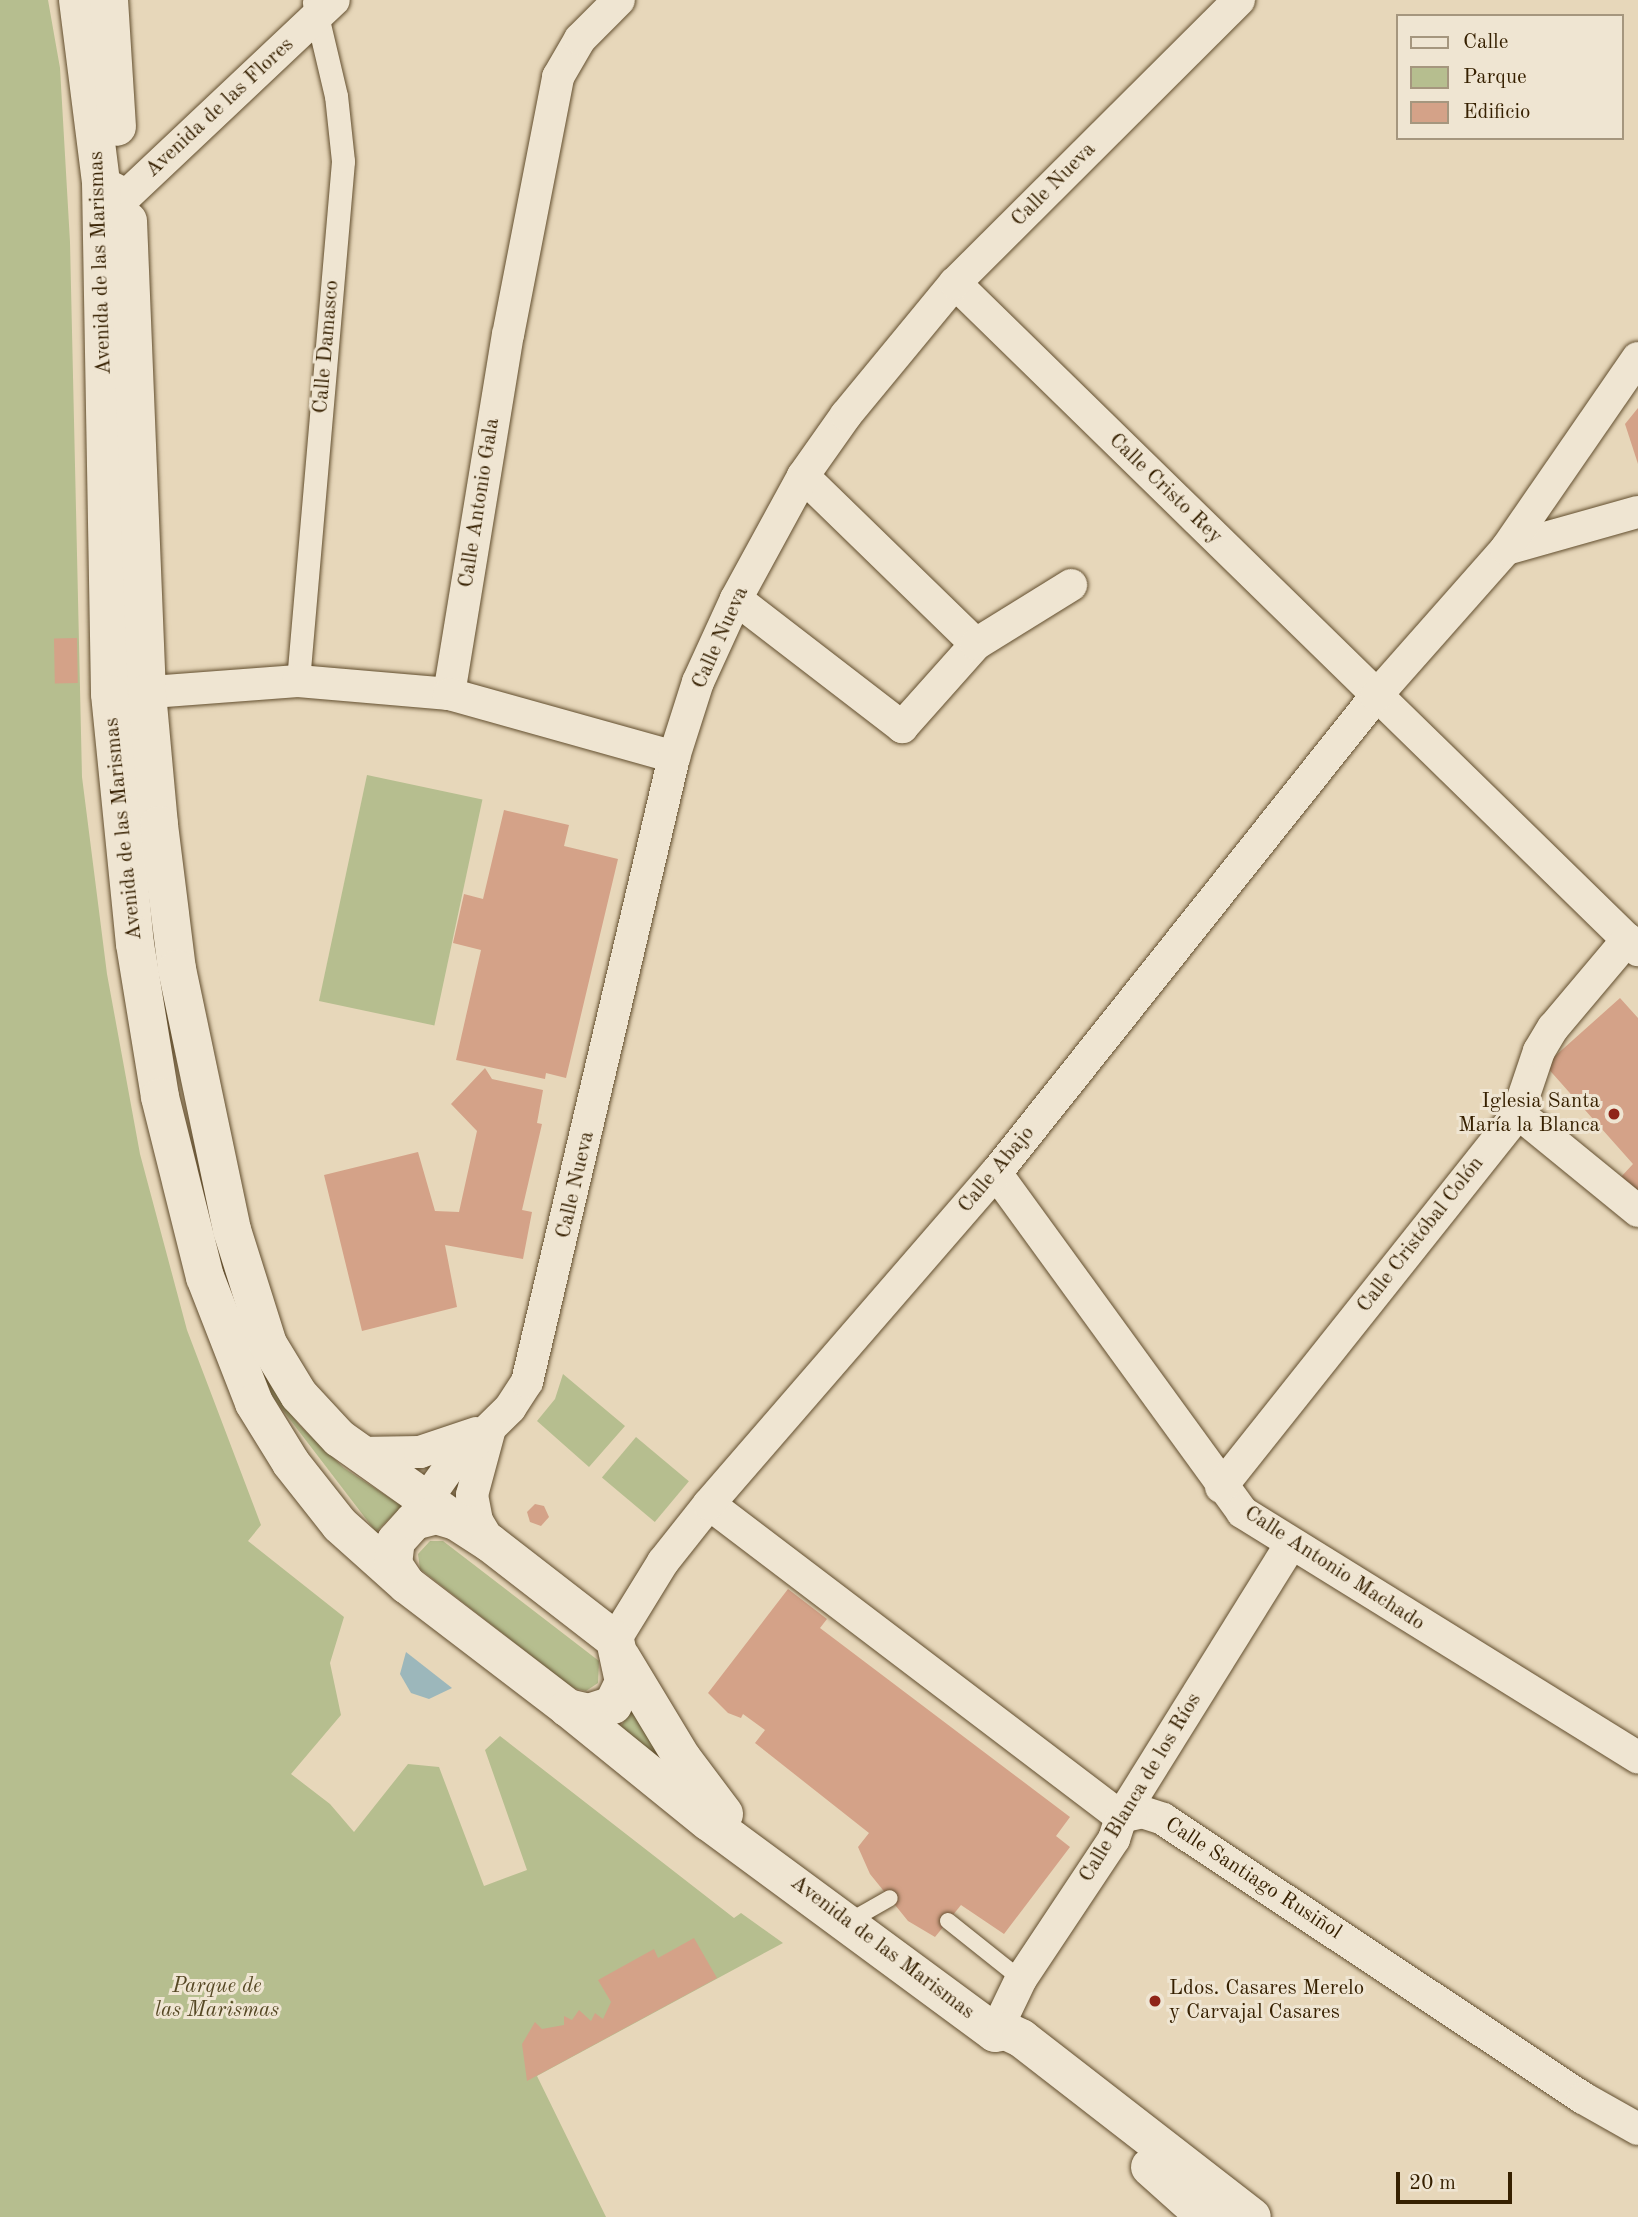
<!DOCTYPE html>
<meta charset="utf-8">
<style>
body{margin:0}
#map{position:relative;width:1638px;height:2217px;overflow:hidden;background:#e7d7ba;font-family:"Old Standard TT",serif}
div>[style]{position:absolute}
.green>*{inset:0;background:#b6be8f;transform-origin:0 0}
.water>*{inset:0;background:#9cb7bb}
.building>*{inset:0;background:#d4a288;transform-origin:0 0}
.roads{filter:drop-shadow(0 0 2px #624e2e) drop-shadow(0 0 2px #624e2e)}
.service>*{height:16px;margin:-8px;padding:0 8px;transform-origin:8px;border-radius:8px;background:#efe5d2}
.pedestrian>*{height:23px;margin:-11.5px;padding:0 11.5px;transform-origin:11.5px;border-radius:11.5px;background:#efe5d2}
.minor>*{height:32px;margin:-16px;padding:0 16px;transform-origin:16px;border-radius:16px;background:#efe5d2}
.tertiary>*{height:38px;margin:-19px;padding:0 19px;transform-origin:19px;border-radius:19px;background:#efe5d2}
.dots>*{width:19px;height:19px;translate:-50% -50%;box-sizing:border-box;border:4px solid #efe5d2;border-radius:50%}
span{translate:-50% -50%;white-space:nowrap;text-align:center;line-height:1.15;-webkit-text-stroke:6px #efe5d2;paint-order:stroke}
.street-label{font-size:21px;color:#362000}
.poi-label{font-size:21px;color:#362000}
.right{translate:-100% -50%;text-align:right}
.left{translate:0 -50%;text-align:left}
.park-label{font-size:21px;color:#564824;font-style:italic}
.legend{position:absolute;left:1396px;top:14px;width:228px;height:126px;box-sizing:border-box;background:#efe5d2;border:2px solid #a5967e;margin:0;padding:9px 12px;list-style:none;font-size:21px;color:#362000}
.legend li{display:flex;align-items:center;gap:14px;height:35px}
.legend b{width:35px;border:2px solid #a5967e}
.scale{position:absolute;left:1396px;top:2172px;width:116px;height:32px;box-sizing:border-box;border:4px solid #362000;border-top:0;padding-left:9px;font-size:21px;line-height:24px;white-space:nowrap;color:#362000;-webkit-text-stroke:5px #efe5d2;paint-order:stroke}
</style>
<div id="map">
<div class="green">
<div style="clip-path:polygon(0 0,48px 0,60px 68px,70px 242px,82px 777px,107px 974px,140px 1154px,187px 1330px,261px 1525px,248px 1541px,344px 1617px,330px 1663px,341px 1715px,291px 1774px,330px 1804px,354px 1832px,408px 1764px,439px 1767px,484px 1886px,527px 1870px,485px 1750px,500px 1736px,734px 1918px,741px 1913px,783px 1943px,537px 2076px,606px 2217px,0 2217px)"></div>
<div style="left:367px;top:775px;width:118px;height:231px;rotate:12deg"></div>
<div style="clip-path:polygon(240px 1321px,279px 1398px,299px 1425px,344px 1468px,402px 1506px,376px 1532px,275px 1400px,254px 1364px)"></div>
<div style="clip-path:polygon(563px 1374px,625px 1426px,589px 1467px,537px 1421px,555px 1399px)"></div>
<div style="left:636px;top:1437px;width:69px;height:53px;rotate:40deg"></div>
<div style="clip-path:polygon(430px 1541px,443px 1541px,599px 1661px,598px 1683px,586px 1691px,573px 1688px,420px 1569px,418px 1554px)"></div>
<div style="clip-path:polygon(633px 1708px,692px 1798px,621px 1726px)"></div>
</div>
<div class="water">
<div style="clip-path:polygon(406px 1652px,452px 1688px,429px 1699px,411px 1693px,400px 1674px)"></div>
</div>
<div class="building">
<div style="clip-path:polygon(1638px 408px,1638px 464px,1625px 424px)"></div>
<div style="left:77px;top:638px;width:45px;height:23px;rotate:89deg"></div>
<div style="clip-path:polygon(504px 810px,569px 825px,564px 846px,618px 859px,566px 1078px,546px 1073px,545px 1079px,456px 1060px,481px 950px,453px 943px,464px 894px,483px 899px)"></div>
<div style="clip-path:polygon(1620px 998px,1638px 1018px,1638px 1197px,1620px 1178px,1633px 1164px,1545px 1065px)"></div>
<div style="clip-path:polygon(485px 1068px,492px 1079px,543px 1090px,537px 1123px,542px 1124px,522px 1210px,532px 1212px,523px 1259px,445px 1245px,457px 1307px,362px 1331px,324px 1175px,418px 1152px,435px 1211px,459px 1212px,477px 1131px,451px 1104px)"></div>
<div style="clip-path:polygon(535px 1504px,544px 1506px,549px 1517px,541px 1526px,530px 1522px,527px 1512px)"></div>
<div style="clip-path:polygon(788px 1589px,827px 1619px,820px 1628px,1070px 1817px,1056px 1836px,1070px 1847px,1004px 1934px,961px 1905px,935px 1937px,908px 1921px,870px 1874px,858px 1847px,869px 1833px,755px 1743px,765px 1730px,743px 1714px,741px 1718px,728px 1713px,708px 1693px)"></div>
<div style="clip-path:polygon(694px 1938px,717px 1978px,527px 2081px,522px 2044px,535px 2022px,542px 2029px,564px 2025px,564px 2016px,572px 2020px,579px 2010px,591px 2021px,595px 2013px,603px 2019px,611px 2002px,598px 1980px,654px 1949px,658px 1958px)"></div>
</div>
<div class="roads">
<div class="service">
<div style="left:948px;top:1921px;width:93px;rotate:38.5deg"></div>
<div style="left:848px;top:1922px;width:48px;rotate:-29.7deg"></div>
</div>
<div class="pedestrian">
<div style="left:298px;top:681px;width:522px;rotate:-85.05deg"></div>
<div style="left:343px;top:161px;width:65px;rotate:-96.1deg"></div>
<div style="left:336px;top:96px;width:96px;rotate:-103.3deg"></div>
</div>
<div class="minor">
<div style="left:101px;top:182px;width:29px;rotate:27deg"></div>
<div style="left:127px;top:195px;width:284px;rotate:-43.3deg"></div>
<div style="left:955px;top:283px;width:955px;rotate:44.32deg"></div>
<div style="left:803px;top:476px;width:241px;rotate:44.2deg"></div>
<div style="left:1506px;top:549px;width:137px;rotate:-15.7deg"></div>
<div style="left:736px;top:599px;width:210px;rotate:37.6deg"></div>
<div style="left:902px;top:727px;width:111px;rotate:-48.3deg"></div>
<div style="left:976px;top:644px;width:112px;rotate:-31.8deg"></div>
<div style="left:125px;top:694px;width:173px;rotate:-4.3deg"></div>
<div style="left:298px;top:681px;width:152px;rotate:4.9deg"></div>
<div style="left:449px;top:694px;width:364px;rotate:-80.7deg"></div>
<div style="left:508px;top:335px;width:263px;rotate:-79deg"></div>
<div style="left:558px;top:77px;width:44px;rotate:-59.9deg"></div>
<div style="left:580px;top:39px;width:55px;rotate:-45deg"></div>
<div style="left:449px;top:694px;width:234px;rotate:15.6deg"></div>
<div style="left:1518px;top:1113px;width:155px;rotate:39.2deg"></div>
<div style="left:996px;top:1173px;width:419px;rotate:54deg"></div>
<div style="left:1242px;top:1512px;width:466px;rotate:31.8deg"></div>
<div style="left:489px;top:1432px;width:65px;rotate:105.1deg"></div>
<div style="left:472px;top:1495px;width:26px;rotate:79deg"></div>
<div style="left:477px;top:1521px;width:26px;rotate:59deg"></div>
<div style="left:358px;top:1453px;width:62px;rotate:-0.9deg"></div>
<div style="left:420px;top:1452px;width:59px;rotate:-18.7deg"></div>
<div style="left:1221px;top:1487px;width:478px;rotate:-51.5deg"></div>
<div style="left:1518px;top:1113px;width:65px;rotate:-71.3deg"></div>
<div style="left:1539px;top:1051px;width:27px;rotate:-59deg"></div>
<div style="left:1553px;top:1028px;width:116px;rotate:-49.9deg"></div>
<div style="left:709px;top:1504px;width:517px;rotate:37.22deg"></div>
<div style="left:1121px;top:1817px;width:22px;rotate:-13deg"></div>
<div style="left:1142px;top:1812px;width:22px;rotate:18deg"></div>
<div style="left:1163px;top:1819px;width:504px;rotate:33.6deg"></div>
<div style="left:1583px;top:2098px;width:63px;rotate:29.4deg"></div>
<div style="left:412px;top:1520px;width:64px;rotate:-54.6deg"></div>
<div style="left:449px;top:1468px;width:86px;rotate:-44.5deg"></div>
<div style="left:510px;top:1408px;width:31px;rotate:-57deg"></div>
<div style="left:527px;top:1382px;width:642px;rotate:-76.76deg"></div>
<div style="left:674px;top:757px;width:79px;rotate:-72.3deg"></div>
<div style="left:698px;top:682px;width:91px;rotate:-65.4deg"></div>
<div style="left:736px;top:599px;width:140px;rotate:-61.4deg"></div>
<div style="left:803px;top:476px;width:75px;rotate:-54.8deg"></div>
<div style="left:846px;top:415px;width:171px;rotate:-50.5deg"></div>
<div style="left:955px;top:283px;width:401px;rotate:-44.9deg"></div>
<div style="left:615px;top:1640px;width:92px;rotate:-58.4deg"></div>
<div style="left:663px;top:1562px;width:74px;rotate:-51.6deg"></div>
<div style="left:709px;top:1504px;width:438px;rotate:-49.1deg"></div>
<div style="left:996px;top:1173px;width:610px;rotate:-51.46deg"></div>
<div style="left:1376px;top:696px;width:196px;rotate:-48.5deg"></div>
<div style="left:1506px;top:549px;width:232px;rotate:-55.4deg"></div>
<div style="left:995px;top:2033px;width:60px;rotate:-64.3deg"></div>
<div style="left:1021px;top:1979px;width:168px;rotate:-56.4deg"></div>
<div style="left:1114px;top:1839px;width:23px;rotate:-72deg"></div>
<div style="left:1121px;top:1817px;width:320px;rotate:-58.1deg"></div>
</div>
<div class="tertiary">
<div style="left:78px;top:0;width:183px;rotate:82.8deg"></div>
<div style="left:101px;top:182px;width:512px;rotate:88.99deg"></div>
<div style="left:110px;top:694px;width:251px;rotate:84.3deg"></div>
<div style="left:135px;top:944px;width:155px;rotate:80.7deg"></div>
<div style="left:160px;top:1097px;width:186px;rotate:76deg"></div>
<div style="left:205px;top:1277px;width:135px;rotate:68.7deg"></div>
<div style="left:254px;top:1403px;width:70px;rotate:58.3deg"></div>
<div style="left:291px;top:1463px;width:79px;rotate:51.7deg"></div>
<div style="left:340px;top:1525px;width:90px;rotate:41.8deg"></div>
<div style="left:109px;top:0;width:127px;rotate:86.4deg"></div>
<div style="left:128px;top:221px;width:472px;rotate:87.7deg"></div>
<div style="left:147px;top:693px;width:133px;rotate:84.8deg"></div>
<div style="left:159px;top:825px;width:145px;rotate:82.9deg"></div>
<div style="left:177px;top:969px;width:267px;rotate:78.1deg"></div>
<div style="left:232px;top:1230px;width:120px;rotate:72.5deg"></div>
<div style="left:268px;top:1344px;width:60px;rotate:58.7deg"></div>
<div style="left:299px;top:1395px;width:59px;rotate:47.1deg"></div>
<div style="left:339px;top:1438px;width:143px;rotate:35.4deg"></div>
<div style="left:436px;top:1515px;width:21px;rotate:17deg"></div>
<div style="left:456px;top:1521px;width:40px;rotate:32.9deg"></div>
<div style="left:490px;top:1543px;width:158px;rotate:37.8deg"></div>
<div style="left:615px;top:1640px;width:43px;rotate:77.9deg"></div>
<div style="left:624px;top:1682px;width:25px;rotate:116deg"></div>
<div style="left:613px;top:1705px;width:25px;rotate:162deg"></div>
<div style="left:589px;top:1713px;width:22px;rotate:-167deg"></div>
<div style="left:568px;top:1708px;width:203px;rotate:-142.6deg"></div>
<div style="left:407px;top:1585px;width:25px;rotate:-124deg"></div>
<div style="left:393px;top:1564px;width:23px;rotate:-83deg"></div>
<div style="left:396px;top:1541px;width:27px;rotate:-48deg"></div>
<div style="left:414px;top:1521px;width:23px;rotate:-15deg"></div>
<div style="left:621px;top:1657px;width:118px;rotate:58.9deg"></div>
<div style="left:682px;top:1758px;width:70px;rotate:53.1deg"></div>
<div style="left:568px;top:1708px;width:181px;rotate:39deg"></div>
<div style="left:709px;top:1822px;width:355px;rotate:36.4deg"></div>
<div style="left:995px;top:2033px;width:11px;rotate:-10deg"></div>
<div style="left:1006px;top:2031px;width:17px;rotate:25deg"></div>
<div style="left:1021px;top:2038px;width:292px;rotate:37.8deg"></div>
<div style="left:1150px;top:2167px;width:75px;rotate:41.8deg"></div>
</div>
</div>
<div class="dots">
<div style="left:1614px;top:1114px;background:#8f2418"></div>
<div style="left:1155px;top:2001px;background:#8f2418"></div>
</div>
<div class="street-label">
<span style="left:220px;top:108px;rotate:-43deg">Avenida de las Flores</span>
<span style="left:1054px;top:185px;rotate:-45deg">Calle Nueva</span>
<span style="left:101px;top:263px;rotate:-92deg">Avenida de las Marismas</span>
<span style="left:327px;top:347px;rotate:-85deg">Calle Damasco</span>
<span style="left:1165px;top:489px;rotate:44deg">Calle Cristo Rey</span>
<span style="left:480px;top:503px;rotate:-81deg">Calle Antonio Gala</span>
<span style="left:721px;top:638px;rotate:-66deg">Calle Nueva</span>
<span style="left:124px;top:829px;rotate:-96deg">Avenida de las Marismas</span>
<span style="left:997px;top:1170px;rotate:-50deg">Calle Abajo</span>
<span style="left:576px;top:1185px;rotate:-77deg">Calle Nueva</span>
<span style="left:1421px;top:1235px;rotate:-52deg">Calle Cristóbal Colón</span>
<span style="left:1334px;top:1569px;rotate:33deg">Calle Antonio Machado</span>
<span style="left:1141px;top:1788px;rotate:-59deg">Calle Blanca de los Ríos</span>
<span style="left:1253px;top:1879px;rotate:33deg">Calle Santiago Rusiñol</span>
<span style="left:882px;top:1948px;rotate:37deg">Avenida de las Marismas</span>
</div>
<div class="poi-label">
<span class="right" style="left:1600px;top:1114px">Iglesia Santa<br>María la Blanca</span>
<span class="left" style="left:1169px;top:2001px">Ldos. Casares Merelo<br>y Carvajal Casares</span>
</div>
<div class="park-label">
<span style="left:217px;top:1999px">Parque de<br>las Marismas</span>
</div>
<ul class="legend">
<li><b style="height:9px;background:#efe5d2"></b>Calle</li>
<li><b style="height:19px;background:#b6be8f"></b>Parque</li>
<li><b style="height:19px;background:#d4a288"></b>Edificio</li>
</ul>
<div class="scale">20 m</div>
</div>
